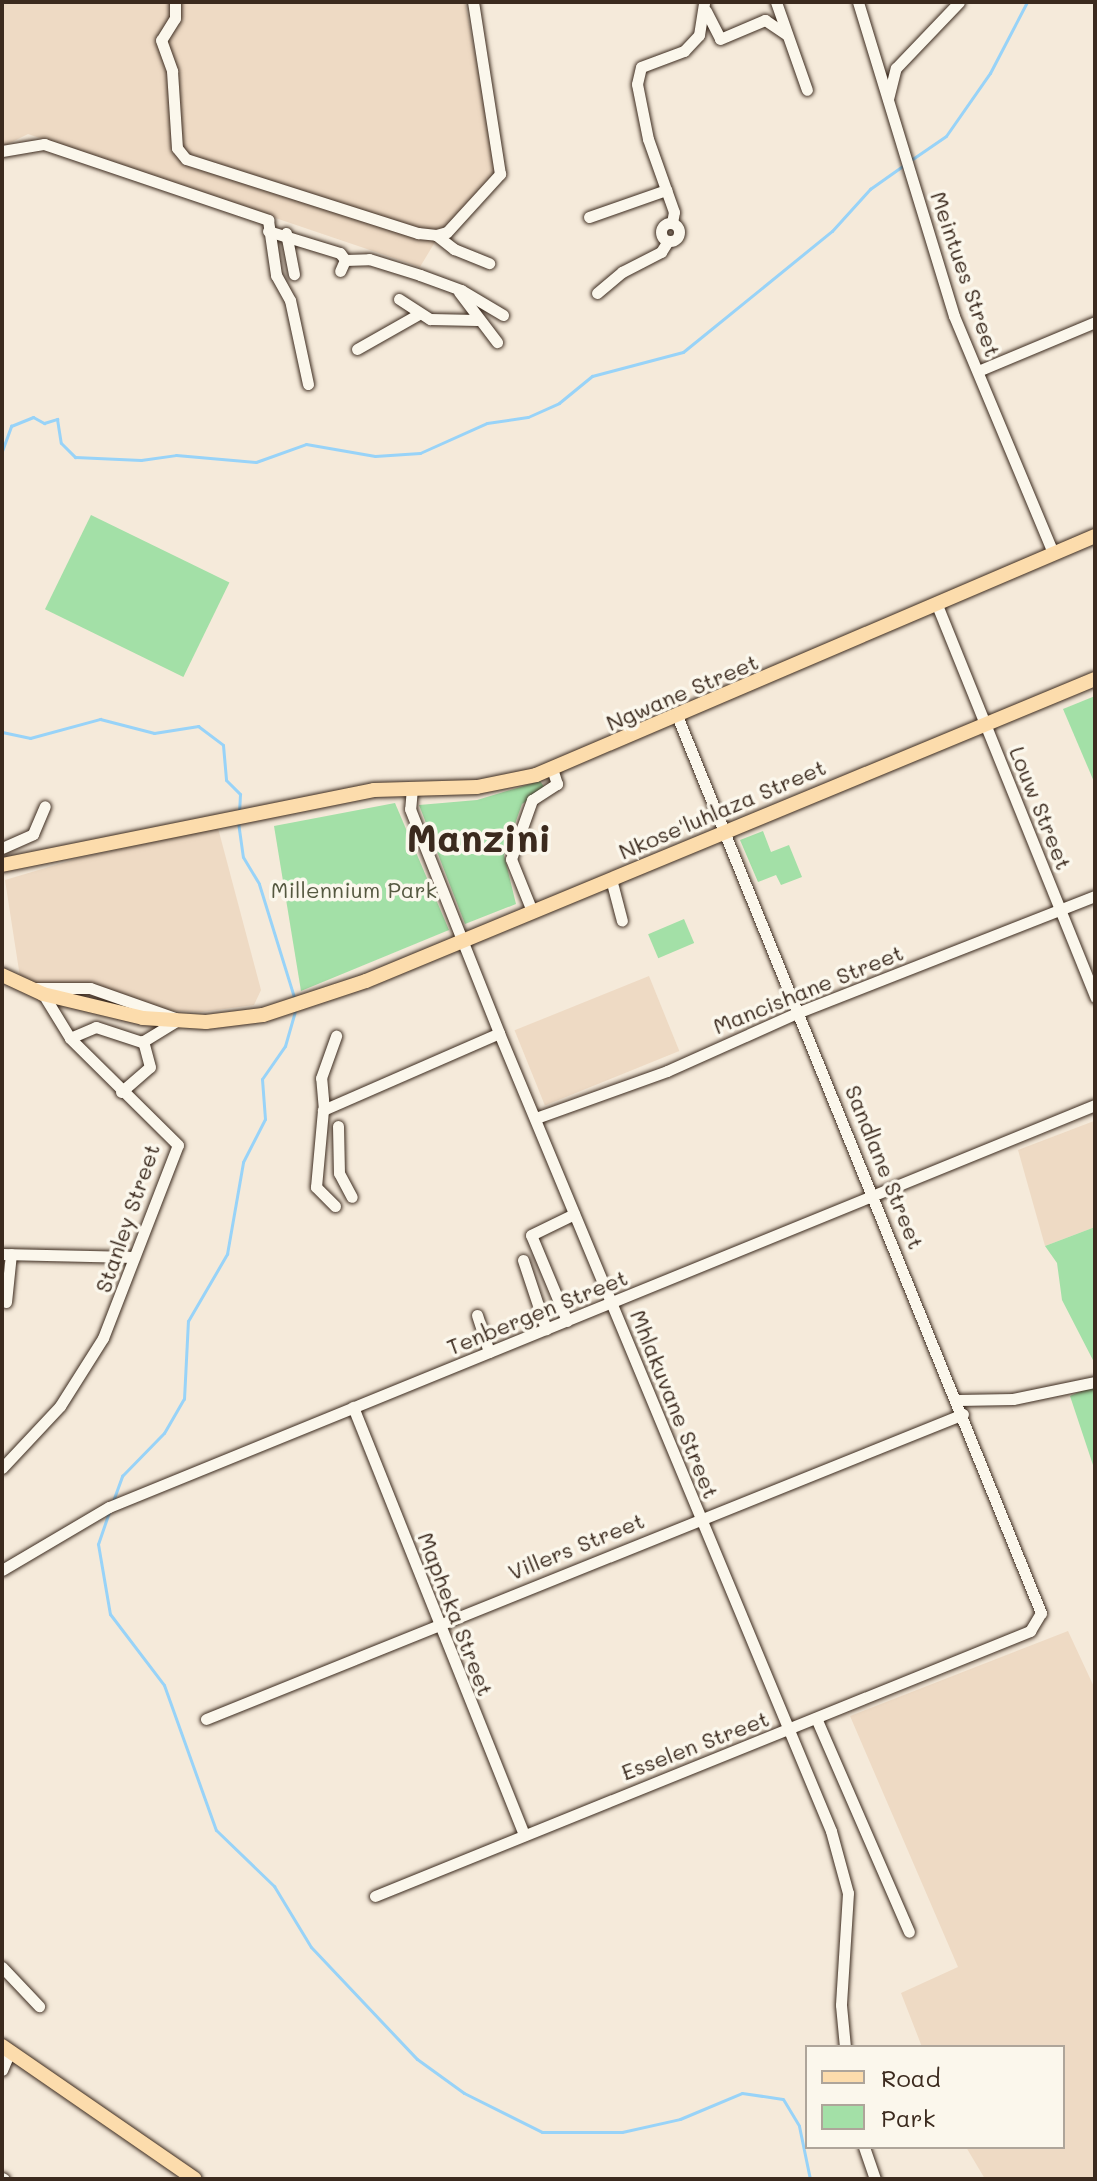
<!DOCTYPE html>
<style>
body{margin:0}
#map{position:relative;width:1097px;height:2181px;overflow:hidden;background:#f5eada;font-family:Mali,sans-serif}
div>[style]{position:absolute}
.built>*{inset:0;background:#eedac4;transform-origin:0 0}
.green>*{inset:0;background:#a3e0a7;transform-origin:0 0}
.stream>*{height:3px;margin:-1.5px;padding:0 1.5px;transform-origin:1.5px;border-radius:1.5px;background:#98d3f8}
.roads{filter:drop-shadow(0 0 2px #3b2a1e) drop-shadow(0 0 2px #3b2a1e)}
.minor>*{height:11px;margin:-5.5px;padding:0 5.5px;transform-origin:5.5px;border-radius:5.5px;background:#fbf7ec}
.minor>.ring{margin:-5.5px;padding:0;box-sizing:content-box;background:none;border:11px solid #fbf7ec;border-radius:50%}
.major>*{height:14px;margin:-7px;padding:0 7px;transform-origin:7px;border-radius:7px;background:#fcdcac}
span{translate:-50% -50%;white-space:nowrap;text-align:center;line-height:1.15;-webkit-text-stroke:7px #fbf7ec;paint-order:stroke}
.street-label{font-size:22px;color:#3b2a1e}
.park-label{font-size:22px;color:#555840}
.town-label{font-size:38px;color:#3b2a1e;font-weight:700}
.frame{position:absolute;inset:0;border:4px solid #3b2a1e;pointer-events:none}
.legend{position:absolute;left:805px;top:2045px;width:260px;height:104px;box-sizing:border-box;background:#fbf7ec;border:2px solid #aea59a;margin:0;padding:10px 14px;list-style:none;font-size:24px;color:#3b2a1e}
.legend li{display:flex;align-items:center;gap:16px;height:40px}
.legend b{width:40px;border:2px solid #aea59a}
</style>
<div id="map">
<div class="built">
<div style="clip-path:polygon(2px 2px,465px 2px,496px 163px,492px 181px,441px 232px,420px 267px,28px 134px,2px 147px)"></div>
<div style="clip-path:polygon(218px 828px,261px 990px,254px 1005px,202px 1012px,131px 1009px,74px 997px,20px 977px,5px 880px,79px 858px)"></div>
<div style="left:649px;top:976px;width:81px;height:145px;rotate:68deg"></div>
<div style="clip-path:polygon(1094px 1121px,1095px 1227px,1045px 1246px,1018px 1150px)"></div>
<div style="clip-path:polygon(1068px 1631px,1095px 1689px,1095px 2179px,985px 2179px,966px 2147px,1063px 2147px,1063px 2047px,922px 2047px,901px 1993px,958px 1967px,850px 1716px)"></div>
</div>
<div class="green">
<div style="left:91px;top:515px;width:154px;height:105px;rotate:26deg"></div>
<div style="clip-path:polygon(1095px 696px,1095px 784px,1063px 709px)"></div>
<div style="clip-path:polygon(540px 781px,545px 788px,522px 804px,504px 855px,516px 904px,465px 924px,419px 805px,477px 800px)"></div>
<div style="clip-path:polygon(395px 803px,449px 930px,301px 991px,274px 826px)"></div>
<div style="clip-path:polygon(763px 831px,771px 852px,789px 845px,802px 877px,781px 885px,776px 875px,758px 882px,740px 840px)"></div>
<div style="left:684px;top:919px;width:26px;height:39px;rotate:67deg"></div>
<div style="clip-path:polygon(1095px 1227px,1095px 1364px,1062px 1300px,1057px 1263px,1045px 1246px)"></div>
<div style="clip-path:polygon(1095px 1385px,1095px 1471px,1070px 1396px)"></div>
</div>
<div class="stream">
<div style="left:911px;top:160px;width:42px;rotate:-34.4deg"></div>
<div style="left:946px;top:136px;width:77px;rotate:-55.1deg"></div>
<div style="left:990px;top:73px;width:80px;rotate:-62.5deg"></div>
<div style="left:2px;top:451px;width:27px;rotate:-70deg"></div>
<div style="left:11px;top:426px;width:24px;rotate:-22deg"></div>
<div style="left:33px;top:417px;width:13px;rotate:29deg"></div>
<div style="left:44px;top:423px;width:14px;rotate:-17deg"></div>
<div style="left:57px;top:419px;width:24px;rotate:81deg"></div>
<div style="left:61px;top:443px;width:20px;rotate:45deg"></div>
<div style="left:75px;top:457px;width:66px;rotate:2.6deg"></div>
<div style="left:141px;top:460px;width:35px;rotate:-8deg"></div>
<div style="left:176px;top:455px;width:80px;rotate:5deg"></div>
<div style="left:256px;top:462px;width:53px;rotate:-19.8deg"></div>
<div style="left:306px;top:444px;width:70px;rotate:9.9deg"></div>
<div style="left:375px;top:456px;width:45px;rotate:-3.8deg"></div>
<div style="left:420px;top:453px;width:73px;rotate:-24.1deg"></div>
<div style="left:487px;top:423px;width:41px;rotate:-8.3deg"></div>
<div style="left:528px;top:417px;width:34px;rotate:-24deg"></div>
<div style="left:559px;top:403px;width:43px;rotate:-39.3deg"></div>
<div style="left:592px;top:376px;width:94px;rotate:-14.8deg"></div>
<div style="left:683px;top:352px;width:192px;rotate:-39.1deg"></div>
<div style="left:832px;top:231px;width:57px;rotate:-47.9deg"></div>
<div style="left:870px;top:189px;width:42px;rotate:-35.2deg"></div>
<div style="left:2px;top:732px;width:29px;rotate:12deg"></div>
<div style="left:30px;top:738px;width:73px;rotate:-15.2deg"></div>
<div style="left:100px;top:719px;width:56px;rotate:14.5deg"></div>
<div style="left:154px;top:733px;width:45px;rotate:-9deg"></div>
<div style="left:198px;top:726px;width:31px;rotate:37deg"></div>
<div style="left:223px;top:745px;width:35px;rotate:85deg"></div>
<div style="left:226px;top:780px;width:20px;rotate:45deg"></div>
<div style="left:240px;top:794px;width:17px;rotate:93deg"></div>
<div style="left:238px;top:822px;width:35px;rotate:82deg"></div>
<div style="left:243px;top:857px;width:31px;rotate:59deg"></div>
<div style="left:259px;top:884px;width:121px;rotate:72.8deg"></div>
<div style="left:113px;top:1501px;width:27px;rotate:-70deg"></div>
<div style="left:122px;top:1476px;width:60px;rotate:-45.7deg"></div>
<div style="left:164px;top:1433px;width:39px;rotate:-60deg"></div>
<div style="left:184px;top:1399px;width:78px;rotate:-87.1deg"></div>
<div style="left:188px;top:1321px;width:78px;rotate:-59.8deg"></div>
<div style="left:227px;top:1254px;width:93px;rotate:-80.1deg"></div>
<div style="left:243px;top:1162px;width:48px;rotate:-62.9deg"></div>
<div style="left:265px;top:1119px;width:40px;rotate:-94.3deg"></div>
<div style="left:262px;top:1079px;width:40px;rotate:-55.1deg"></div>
<div style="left:285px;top:1046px;width:36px;rotate:-74deg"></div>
<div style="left:109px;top:1512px;width:34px;rotate:109deg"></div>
<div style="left:98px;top:1544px;width:71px;rotate:80.3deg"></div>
<div style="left:110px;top:1614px;width:89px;rotate:52.7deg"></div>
<div style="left:164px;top:1685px;width:154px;rotate:70.3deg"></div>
<div style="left:216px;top:1830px;width:81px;rotate:44deg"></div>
<div style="left:274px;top:1886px;width:71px;rotate:58.8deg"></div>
<div style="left:311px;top:1947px;width:154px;rotate:46.6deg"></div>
<div style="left:417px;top:2059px;width:58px;rotate:35.9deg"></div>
<div style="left:464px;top:2093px;width:87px;rotate:26.6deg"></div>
<div style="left:542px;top:2132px;width:80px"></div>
<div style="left:622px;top:2132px;width:59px;rotate:-12.6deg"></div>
<div style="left:680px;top:2119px;width:67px;rotate:-22.8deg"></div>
<div style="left:742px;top:2093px;width:41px;rotate:8.3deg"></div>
<div style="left:783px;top:2099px;width:31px;rotate:59deg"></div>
<div style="left:799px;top:2126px;width:54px;rotate:78.3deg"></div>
</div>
<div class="roads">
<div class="minor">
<div style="left:175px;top:2px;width:16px;rotate:90deg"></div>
<div style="left:175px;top:18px;width:26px;rotate:122deg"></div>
<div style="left:161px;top:40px;width:33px;rotate:70deg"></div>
<div style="left:172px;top:71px;width:77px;rotate:86.3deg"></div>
<div style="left:177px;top:148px;width:14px;rotate:51deg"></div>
<div style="left:186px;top:159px;width:244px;rotate:17.7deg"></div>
<div style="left:418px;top:233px;width:18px;rotate:6deg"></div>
<div style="left:436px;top:235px;width:11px;rotate:-15deg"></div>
<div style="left:447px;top:232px;width:79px;rotate:-47.6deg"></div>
<div style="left:500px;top:174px;width:174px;rotate:-98.9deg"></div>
<div style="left:776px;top:2px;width:93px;rotate:70.6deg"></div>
<div style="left:858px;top:2px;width:328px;rotate:73deg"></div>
<div style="left:954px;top:316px;width:257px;rotate:67.3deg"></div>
<div style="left:706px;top:11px;width:31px;rotate:63deg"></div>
<div style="left:720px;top:39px;width:49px;rotate:-22.9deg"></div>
<div style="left:765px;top:20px;width:25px;rotate:34deg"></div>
<div style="left:888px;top:99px;width:32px;rotate:-76deg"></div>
<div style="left:896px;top:68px;width:91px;rotate:-46.3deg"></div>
<div style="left:2px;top:151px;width:43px;rotate:-9.5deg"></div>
<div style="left:44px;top:144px;width:237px;rotate:18.7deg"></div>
<div style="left:268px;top:220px;width:56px;rotate:81.7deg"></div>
<div style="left:276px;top:275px;width:29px;rotate:61deg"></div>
<div style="left:290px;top:300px;width:86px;rotate:77.9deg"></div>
<div style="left:589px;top:217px;width:82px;rotate:-19.3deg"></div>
<div style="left:672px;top:223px;width:11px;rotate:-80deg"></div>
<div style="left:674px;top:212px;width:77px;rotate:-109.6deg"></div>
<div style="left:648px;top:139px;width:56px;rotate:-101.3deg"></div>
<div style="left:637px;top:84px;width:17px;rotate:-77deg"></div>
<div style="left:641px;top:67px;width:46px;rotate:-20.4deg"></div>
<div style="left:684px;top:51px;width:22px;rotate:-47deg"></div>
<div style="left:699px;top:35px;width:33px;rotate:-81deg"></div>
<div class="ring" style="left:661px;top:223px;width:7px;height:7px"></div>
<div style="left:268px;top:231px;width:75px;rotate:17deg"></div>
<div style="left:340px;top:253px;width:9px;rotate:54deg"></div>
<div style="left:345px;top:260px;width:12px;rotate:114deg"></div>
<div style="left:286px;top:233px;width:42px;rotate:79deg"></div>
<div style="left:436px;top:235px;width:23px;rotate:38deg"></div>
<div style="left:454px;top:249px;width:38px;rotate:22deg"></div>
<div style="left:345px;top:260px;width:24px;rotate:-2deg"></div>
<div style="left:369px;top:259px;width:53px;rotate:17.4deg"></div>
<div style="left:420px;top:275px;width:44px;rotate:20.1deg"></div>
<div style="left:461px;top:290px;width:49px;rotate:30.8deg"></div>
<div style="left:459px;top:292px;width:63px;rotate:52.8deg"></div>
<div style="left:597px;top:293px;width:33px;rotate:-40deg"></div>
<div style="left:622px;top:272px;width:44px;rotate:-27.1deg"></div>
<div style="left:661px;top:252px;width:13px;rotate:-58deg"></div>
<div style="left:399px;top:299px;width:37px;rotate:33deg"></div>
<div style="left:430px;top:319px;width:47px;rotate:1.2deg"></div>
<div style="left:357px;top:349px;width:69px;rotate:-29.5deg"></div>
<div style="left:978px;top:371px;width:127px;rotate:-22.7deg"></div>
<div style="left:937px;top:605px;width:423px;rotate:68deg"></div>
<div style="left:412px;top:788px;width:21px;rotate:95deg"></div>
<div style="left:410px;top:809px;width:241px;rotate:68.3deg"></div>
<div style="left:499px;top:1033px;width:864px;rotate:67.41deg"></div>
<div style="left:831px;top:1831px;width:64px;rotate:74.7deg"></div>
<div style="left:848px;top:1893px;width:112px;rotate:93.6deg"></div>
<div style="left:841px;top:2005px;width:42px;rotate:84.6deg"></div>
<div style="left:2px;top:848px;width:34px;rotate:-24deg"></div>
<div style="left:33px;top:834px;width:30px;rotate:-67deg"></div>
<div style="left:611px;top:879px;width:43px;rotate:75.3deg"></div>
<div style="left:532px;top:911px;width:56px;rotate:-112deg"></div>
<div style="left:511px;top:859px;width:63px;rotate:-70.4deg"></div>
<div style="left:532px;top:800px;width:30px;rotate:-33deg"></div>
<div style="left:557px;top:784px;width:16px;rotate:-108deg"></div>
<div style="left:30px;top:988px;width:60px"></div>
<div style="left:90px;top:988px;width:90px;rotate:19.4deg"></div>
<div style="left:70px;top:1038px;width:28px;rotate:-23deg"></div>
<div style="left:96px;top:1027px;width:48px;rotate:18.1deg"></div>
<div style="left:142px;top:1042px;width:42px;rotate:-31.4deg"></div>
<div style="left:121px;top:1092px;width:38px;rotate:-41deg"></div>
<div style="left:150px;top:1067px;width:27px;rotate:-105deg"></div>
<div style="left:324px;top:1110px;width:32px;rotate:-95deg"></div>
<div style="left:321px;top:1078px;width:45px;rotate:-70.3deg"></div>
<div style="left:536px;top:1118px;width:139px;rotate:-19.7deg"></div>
<div style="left:667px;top:1071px;width:145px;rotate:-24.1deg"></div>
<div style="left:799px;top:1012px;width:318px;rotate:-21.4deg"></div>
<div style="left:338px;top:1126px;width:47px;rotate:88.8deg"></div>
<div style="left:339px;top:1173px;width:27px;rotate:62deg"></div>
<div style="left:335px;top:1206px;width:27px;rotate:-135deg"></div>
<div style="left:316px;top:1187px;width:77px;rotate:-84.8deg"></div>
<div style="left:323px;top:1110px;width:192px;rotate:-23.6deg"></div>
<div style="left:2px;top:1254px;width:132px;rotate:1.3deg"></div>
<div style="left:523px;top:1260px;width:73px;rotate:71.6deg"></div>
<div style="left:6px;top:1302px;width:48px;rotate:-84.1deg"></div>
<div style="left:477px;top:1315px;width:39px;rotate:72deg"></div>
<div style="left:567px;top:1321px;width:93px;rotate:-112.7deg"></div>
<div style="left:531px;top:1235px;width:48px;rotate:-26deg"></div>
<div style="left:958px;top:1400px;width:55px;rotate:-1deg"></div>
<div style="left:1013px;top:1399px;width:84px;rotate:-11.7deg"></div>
<div style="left:353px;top:1407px;width:461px;rotate:68.2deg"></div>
<div style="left:2px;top:1468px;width:85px;rotate:-46.9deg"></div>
<div style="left:60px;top:1406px;width:80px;rotate:-57.7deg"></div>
<div style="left:103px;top:1338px;width:207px;rotate:-68.8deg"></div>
<div style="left:178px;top:1145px;width:152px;rotate:-135.3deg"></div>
<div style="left:70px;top:1038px;width:52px;rotate:-121.5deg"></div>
<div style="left:2px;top:1570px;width:124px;rotate:-30.5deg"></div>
<div style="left:109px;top:1507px;width:1065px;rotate:-22.18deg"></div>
<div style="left:816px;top:1718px;width:233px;rotate:66.5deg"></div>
<div style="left:206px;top:1719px;width:816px;rotate:-21.94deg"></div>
<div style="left:375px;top:1896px;width:707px;rotate:-22.03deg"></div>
<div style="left:1030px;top:1631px;width:21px;rotate:-59deg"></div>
<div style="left:1041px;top:1613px;width:966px;rotate:-112.08deg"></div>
<div style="left:2px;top:1967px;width:54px;rotate:46.5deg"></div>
<div style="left:2px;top:2070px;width:21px;rotate:-67deg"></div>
<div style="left:864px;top:2147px;width:34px;rotate:71deg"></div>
<div style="left:2px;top:2178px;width:2px;rotate:27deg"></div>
</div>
<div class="major">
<div style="left:2px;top:865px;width:379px;rotate:-11.4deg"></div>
<div style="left:374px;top:790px;width:103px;rotate:-1.7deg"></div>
<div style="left:477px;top:787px;width:60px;rotate:-11.5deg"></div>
<div style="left:536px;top:775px;width:608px;rotate:-23.15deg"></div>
<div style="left:2px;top:975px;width:45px;rotate:24.9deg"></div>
<div style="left:43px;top:994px;width:103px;rotate:13.5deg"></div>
<div style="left:143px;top:1018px;width:63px;rotate:3.6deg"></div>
<div style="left:206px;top:1022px;width:57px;rotate:-7deg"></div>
<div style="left:263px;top:1015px;width:108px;rotate:-18.3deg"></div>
<div style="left:366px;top:981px;width:789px;rotate:-22.5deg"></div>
<div style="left:2px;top:2046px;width:234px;rotate:34.6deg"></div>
</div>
</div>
<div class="street-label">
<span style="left:966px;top:274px;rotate:71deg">Meintues Street</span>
<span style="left:682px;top:692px;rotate:-23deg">Ngwane Street</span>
<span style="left:1041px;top:808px;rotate:68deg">Louw Street</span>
<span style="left:722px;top:809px;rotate:-23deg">Nkose'luhlaza Street</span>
<span style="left:808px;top:989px;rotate:-22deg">Mancishane Street</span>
<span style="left:885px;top:1167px;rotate:68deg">Sandlane Street</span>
<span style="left:127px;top:1218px;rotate:-71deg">Stanley Street</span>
<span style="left:537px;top:1312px;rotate:-22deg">Tenbergen Street</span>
<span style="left:675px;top:1404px;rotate:68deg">Mhlakuvane Street</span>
<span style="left:576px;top:1546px;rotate:-22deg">Villers Street</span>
<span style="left:456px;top:1614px;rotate:69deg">Mapheka Street</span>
<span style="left:695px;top:1745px;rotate:-21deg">Esselen Street</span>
</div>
<div class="park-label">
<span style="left:354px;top:890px">Millennium Park</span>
</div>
<div class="town-label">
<span style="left:479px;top:838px">Manzini</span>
</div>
<div class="frame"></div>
<ul class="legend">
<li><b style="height:10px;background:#fcdcac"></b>Road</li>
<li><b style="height:22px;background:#a3e0a7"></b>Park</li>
</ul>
</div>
